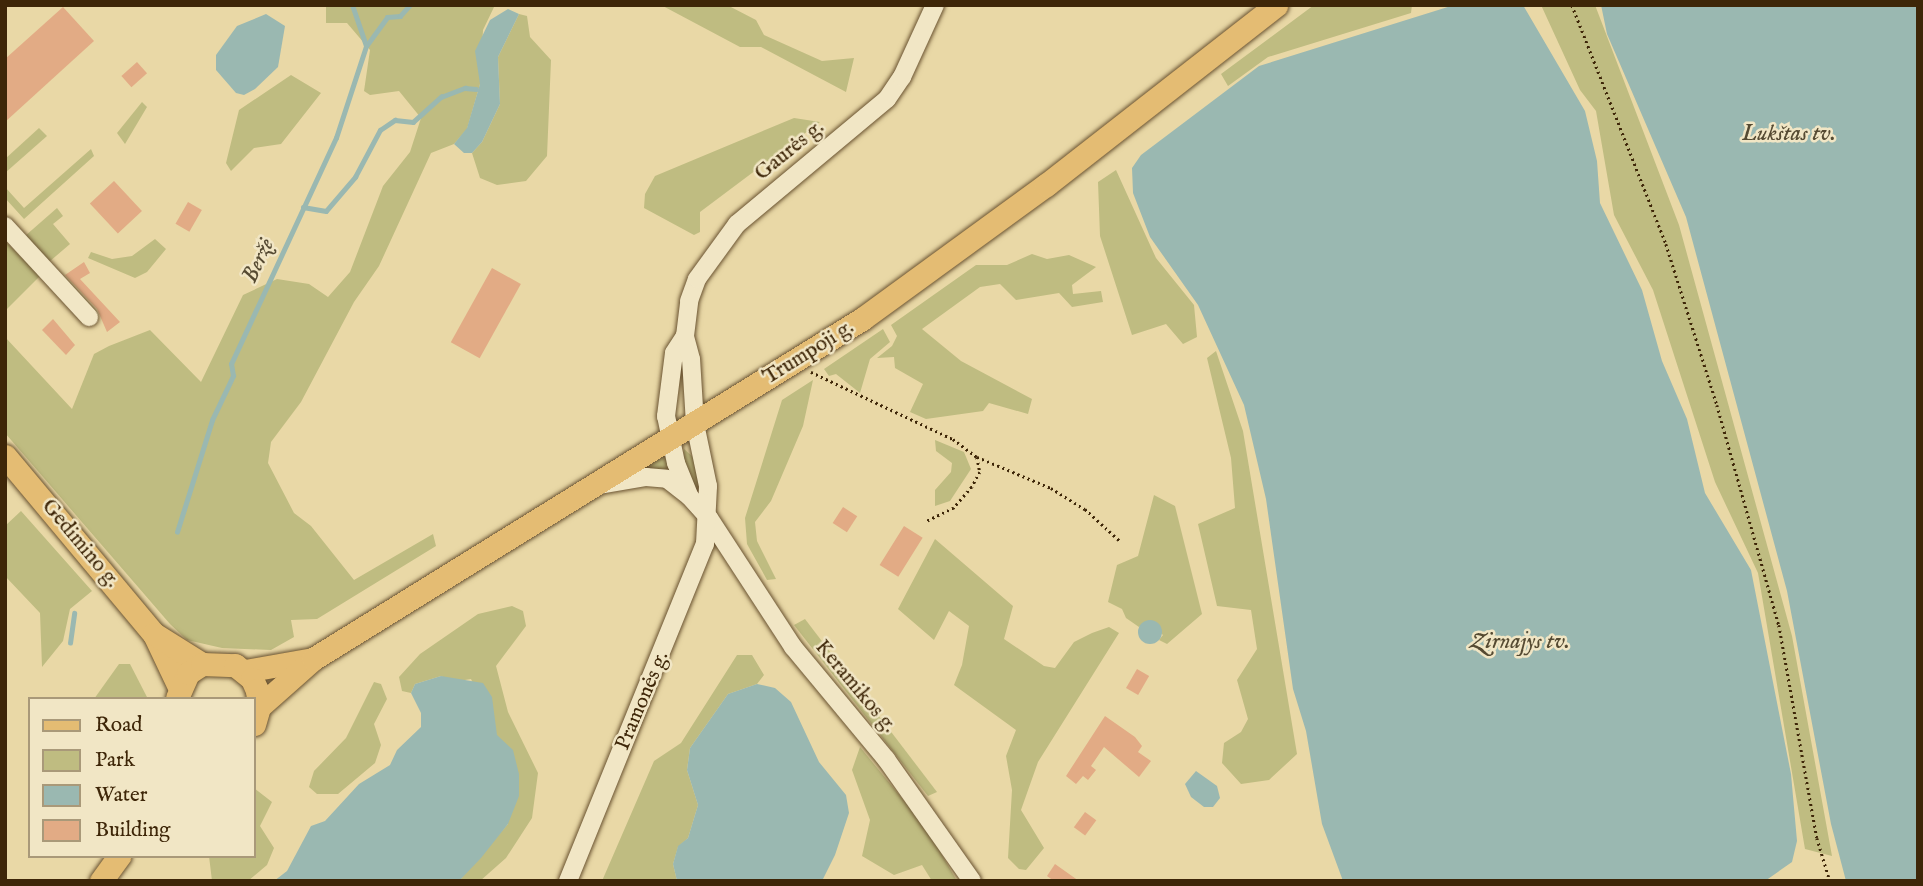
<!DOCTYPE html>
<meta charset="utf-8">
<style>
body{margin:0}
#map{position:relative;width:1923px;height:886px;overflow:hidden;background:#e9d8a6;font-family:"IM FELL English",serif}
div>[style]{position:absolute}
.green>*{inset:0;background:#bfbc81}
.water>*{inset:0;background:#9ab8b1}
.round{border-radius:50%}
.stream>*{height:4.5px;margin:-2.25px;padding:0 2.25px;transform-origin:2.25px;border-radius:2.25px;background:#9ab8b1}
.building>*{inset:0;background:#e2ab85;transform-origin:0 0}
.path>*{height:2.5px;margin-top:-1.25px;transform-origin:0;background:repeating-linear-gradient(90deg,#3e2608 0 2px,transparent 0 5.5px)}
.roads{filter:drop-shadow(0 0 2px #695230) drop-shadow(0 0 2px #695230)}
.minor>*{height:18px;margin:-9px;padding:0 9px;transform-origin:9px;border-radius:9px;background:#f1e6c5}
.major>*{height:23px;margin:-11.5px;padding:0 11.5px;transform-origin:11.5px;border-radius:11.5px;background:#e4bc73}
span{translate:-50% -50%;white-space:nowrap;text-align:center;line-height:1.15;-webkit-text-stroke:5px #f1e6c5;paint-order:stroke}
.street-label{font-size:21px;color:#3e2608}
.water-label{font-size:23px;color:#554a32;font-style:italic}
.frame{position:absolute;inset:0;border:7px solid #3e2608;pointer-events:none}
.legend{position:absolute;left:28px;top:697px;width:228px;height:161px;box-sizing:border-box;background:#f1e6c5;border:2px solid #a99979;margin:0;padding:9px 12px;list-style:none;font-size:21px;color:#3e2608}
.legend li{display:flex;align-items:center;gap:14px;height:35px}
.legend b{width:35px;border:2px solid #a99979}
</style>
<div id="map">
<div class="green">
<div style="clip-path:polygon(326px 5px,495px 5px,483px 30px,480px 84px,467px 129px,454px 144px,431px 153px,379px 266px,354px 302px,301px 402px,271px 442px,268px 463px,294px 513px,311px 526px,354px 580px,433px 534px,436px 546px,317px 619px,291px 620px,294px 637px,271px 650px,222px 648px,187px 640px,170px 624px,5px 433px,5px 337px,72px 409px,94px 354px,109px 346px,150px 330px,201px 382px,243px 295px,277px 279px,309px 284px,328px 297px,350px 272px,383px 186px,410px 152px,421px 118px,399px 91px,370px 95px,364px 91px,370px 50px,347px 23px,326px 23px)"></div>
<div style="clip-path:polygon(661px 5px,727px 5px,756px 20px,764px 35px,822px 61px,854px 58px,846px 92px,761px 47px,740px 47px)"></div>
<div style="clip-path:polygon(1314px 5px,1412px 5px,1411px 13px,1268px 57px,1228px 86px,1221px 74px)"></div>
<div style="clip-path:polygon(1541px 5px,1595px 5px,1679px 225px,1792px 636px,1832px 856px,1805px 849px,1758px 573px,1715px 482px,1653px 290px,1614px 215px,1596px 111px,1580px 90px)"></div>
<div style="clip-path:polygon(519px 14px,527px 16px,530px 37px,551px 60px,547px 156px,526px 181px,497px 185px,480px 178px,472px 153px,482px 142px,500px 104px,498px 57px)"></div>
<div style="clip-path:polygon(291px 75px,321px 93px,281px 144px,254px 148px,231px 171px,226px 163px,239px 110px)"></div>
<div style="clip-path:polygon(142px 102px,147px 107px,125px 144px,117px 133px)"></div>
<div style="clip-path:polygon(794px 118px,820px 122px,700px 212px,700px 232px,694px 235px,644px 208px,645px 194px,655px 176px)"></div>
<div style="clip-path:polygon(39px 128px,47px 136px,5px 173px,5px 159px)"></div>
<div style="clip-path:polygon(91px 149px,94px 156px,24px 219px,5px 198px,5px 187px,24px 208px)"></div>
<div style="clip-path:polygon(1116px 170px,1156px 258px,1194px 305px,1197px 337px,1183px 344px,1166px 324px,1132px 335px,1100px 236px,1098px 182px)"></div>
<div style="clip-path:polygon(57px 208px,63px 216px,53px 224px,70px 244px,49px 262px,25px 236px)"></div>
<div style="clip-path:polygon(155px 239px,166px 249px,147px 272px,135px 278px,88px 258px,91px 252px,112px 259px,132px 256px)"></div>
<div style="clip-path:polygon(5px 241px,40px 276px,5px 311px)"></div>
<div style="clip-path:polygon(1032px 254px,1047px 259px,1069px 255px,1096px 267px,1072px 285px,1073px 294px,1101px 291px,1103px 302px,1072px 307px,1059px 293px,1016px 300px,1000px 284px,980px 287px,922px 329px,961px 361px,1032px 399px,1028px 414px,989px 403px,983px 411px,926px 419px,910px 412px,923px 384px,895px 368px,894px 357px,877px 358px,892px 346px,897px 336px,891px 325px,976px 265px,1007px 265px)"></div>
<div style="clip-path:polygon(883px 329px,890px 342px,870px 359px,860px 393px,836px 374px,829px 376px,824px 369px)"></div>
<div style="clip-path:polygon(1216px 351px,1243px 431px,1297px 754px,1269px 780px,1241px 784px,1222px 763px,1224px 743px,1241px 732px,1248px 719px,1237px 680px,1257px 649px,1251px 610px,1217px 606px,1198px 524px,1235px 508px,1231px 458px,1207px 358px)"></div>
<div style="clip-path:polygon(813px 380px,803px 426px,771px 501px,755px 522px,757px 541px,776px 579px,767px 580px,747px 544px,745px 518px,782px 400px)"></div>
<div style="clip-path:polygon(935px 440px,964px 452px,971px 469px,950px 501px,935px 506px,935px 490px,951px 472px,952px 463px,936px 451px)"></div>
<div style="clip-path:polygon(684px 449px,693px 457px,701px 488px,697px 494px,683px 462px)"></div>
<div style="clip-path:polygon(666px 455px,674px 475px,644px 468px)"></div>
<div style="clip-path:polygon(1154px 495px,1175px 506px,1202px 614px,1167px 644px,1159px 640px,1163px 635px,1147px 621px,1139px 627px,1126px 618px,1122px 609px,1108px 602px,1117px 565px,1138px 556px)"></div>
<div style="clip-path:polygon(21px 511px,92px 591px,70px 609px,63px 641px,42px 667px,40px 613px,5px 576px,5px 526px)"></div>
<div style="clip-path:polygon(935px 539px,1013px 606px,1004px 639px,1044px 666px,1055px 668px,1074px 642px,1092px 633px,1109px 627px,1119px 633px,1038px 762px,1021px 810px,1044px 848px,1026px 870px,1019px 869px,1008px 858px,1012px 790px,1006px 756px,1016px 730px,954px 685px,962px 665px,969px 626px,949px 611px,934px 640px,898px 609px)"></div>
<div style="clip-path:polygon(512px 606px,523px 611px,526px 626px,496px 666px,508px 712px,538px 773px,532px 818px,506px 858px,480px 881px,459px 881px,508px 824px,497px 736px,471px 679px,453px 682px,441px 676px,415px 684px,411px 693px,402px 691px,399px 677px,420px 654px,478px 614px)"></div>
<div style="clip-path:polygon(805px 619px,937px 792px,928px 796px,794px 625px)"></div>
<div style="clip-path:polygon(737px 655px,752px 655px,764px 675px,757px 684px,728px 694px,690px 748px,687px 770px,698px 805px,688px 838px,678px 847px,673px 864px,677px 881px,602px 881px,654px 761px,681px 743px)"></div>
<div style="clip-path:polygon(119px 664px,130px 664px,148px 699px,94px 699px)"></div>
<div style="clip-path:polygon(374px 682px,381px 684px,387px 699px,374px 724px,381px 745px,375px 763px,338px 794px,317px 794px,309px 787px,314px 771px,346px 738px)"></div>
<div style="clip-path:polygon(860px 747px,927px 829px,957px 881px,932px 881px,922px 865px,894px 875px,862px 856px,870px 820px,852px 770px)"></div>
<div style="clip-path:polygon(254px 788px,272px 802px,260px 826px,274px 848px,267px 865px,248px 881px,212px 881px,209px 856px,254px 856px)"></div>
</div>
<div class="water">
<div style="clip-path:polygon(1523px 5px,1585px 111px,1597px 161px,1600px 203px,1642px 290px,1662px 361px,1687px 419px,1705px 493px,1751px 570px,1791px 774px,1797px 841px,1792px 862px,1765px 881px,1343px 881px,1322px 824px,1306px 731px,1293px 689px,1266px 499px,1244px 405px,1198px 305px,1150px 237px,1133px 193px,1132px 168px,1141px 155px,1259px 66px,1451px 6px)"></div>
<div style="clip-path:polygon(1601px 5px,1918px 5px,1918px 881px,1846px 881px,1831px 824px,1787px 591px,1686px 217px,1607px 34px)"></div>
<div style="clip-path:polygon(508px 9px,519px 14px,498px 57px,500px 104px,482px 142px,472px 153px,464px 153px,454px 144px,467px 128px,480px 84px,475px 51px,490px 20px)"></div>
<div style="clip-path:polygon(266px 14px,285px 26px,278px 67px,255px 89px,244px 95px,236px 93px,216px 70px,216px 55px,237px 26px)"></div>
<div class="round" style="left:1138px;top:620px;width:24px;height:24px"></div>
<div style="clip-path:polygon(441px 676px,483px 683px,492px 697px,497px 735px,513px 750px,519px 774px,519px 796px,508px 824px,481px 858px,459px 881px,274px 881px,287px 871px,311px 826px,325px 821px,359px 784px,390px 765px,397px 750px,421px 727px,421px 713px,411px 693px,415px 684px)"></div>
<div style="clip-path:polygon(757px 684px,775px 688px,791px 702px,819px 762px,846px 795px,849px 813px,835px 855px,822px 881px,677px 881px,673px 864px,678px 846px,688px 838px,698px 805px,687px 770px,690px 748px,728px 694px)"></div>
<div style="clip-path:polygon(1196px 771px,1217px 786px,1220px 798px,1213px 807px,1204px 807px,1191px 797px,1185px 784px)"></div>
</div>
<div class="stream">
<div style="left:367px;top:45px;width:34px;rotate:-54deg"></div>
<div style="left:387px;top:17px;width:13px;rotate:-4deg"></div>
<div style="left:400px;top:16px;width:15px;rotate:-48deg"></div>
<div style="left:303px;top:207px;width:23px;rotate:10deg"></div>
<div style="left:326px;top:211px;width:45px;rotate:-49.5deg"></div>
<div style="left:355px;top:177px;width:53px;rotate:-62deg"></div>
<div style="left:380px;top:130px;width:18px;rotate:-34deg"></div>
<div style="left:395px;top:120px;width:18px;rotate:6deg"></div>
<div style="left:413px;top:122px;width:38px;rotate:-42deg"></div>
<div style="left:441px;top:97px;width:26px;rotate:-21deg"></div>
<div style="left:465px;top:88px;width:11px;rotate:5deg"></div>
<div style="left:177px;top:532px;width:117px;rotate:-72.6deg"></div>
<div style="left:212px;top:420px;width:49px;rotate:-64.5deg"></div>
<div style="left:233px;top:376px;width:12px;rotate:-99deg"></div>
<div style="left:231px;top:364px;width:249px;rotate:-65.1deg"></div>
<div style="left:336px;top:138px;width:97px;rotate:-71.9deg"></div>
<div style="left:366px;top:46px;width:43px;rotate:-108.9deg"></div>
<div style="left:70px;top:643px;width:30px;rotate:-82deg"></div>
</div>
<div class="building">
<div style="clip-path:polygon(63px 7px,94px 41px,5px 122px,5px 59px)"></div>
<div style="left:137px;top:62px;width:15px;height:21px;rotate:48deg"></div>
<div style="left:114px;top:181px;width:41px;height:33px;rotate:47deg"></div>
<div style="left:188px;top:202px;width:16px;height:25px;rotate:30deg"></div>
<div style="clip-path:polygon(84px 262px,90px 273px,80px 279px,120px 322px,107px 332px,97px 309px,65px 275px)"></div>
<div style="left:492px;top:268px;width:33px;height:85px;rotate:29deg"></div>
<div style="clip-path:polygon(53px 319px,75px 345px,66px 355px,42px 330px)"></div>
<div style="left:843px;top:507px;width:17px;height:19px;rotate:33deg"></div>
<div style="left:904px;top:526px;width:22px;height:46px;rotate:32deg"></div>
<div style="left:1137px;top:669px;width:14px;height:22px;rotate:30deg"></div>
<div style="clip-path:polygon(1105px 716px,1135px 737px,1142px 746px,1138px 752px,1151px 761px,1139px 777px,1104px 747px,1091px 766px,1096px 770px,1088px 780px,1083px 776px,1076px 784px,1066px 776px)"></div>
<div style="left:1085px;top:812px;width:14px;height:19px;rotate:36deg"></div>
<div style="clip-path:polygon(1055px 864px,1079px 881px,1054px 881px,1047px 876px)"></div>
</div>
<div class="path">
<div style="left:1572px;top:5px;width:257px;rotate:68.5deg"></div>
<div style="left:1666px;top:244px;width:169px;rotate:72.4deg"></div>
<div style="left:1717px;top:405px;width:229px;rotate:74.3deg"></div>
<div style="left:1779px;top:625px;width:216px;rotate:79.9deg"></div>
<div style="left:1817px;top:838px;width:45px;rotate:73.2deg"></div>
<div style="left:811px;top:372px;width:157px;rotate:25.3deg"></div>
<div style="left:953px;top:439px;width:30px;rotate:37deg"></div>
<div style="left:977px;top:457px;width:15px;rotate:79deg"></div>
<div style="left:980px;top:472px;width:17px;rotate:118deg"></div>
<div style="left:972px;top:487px;width:28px;rotate:131deg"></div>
<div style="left:954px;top:508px;width:30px;rotate:154deg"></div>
<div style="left:977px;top:457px;width:80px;rotate:22.7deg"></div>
<div style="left:1051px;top:488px;width:40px;rotate:32deg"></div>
<div style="left:1085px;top:509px;width:47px;rotate:42.4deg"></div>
</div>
<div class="roads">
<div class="minor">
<div style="left:5px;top:226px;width:124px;rotate:47.3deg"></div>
<div style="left:685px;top:336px;width:20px;rotate:123deg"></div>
<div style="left:674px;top:353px;width:64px;rotate:97.2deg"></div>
<div style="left:666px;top:416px;width:48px;rotate:78deg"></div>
<div style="left:676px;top:463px;width:35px;rotate:68deg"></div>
<div style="left:598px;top:485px;width:49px;rotate:-9.5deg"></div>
<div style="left:646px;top:477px;width:21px;rotate:5deg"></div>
<div style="left:667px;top:479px;width:28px;rotate:38deg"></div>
<div style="left:689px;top:496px;width:30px;rotate:48deg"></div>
<div style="left:709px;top:518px;width:154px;rotate:56.9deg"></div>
<div style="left:793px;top:647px;width:146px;rotate:50.3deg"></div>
<div style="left:886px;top:759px;width:149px;rotate:54.8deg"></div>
<div style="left:568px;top:881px;width:364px;rotate:-67.9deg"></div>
<div style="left:705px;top:544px;width:58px;rotate:-87deg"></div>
<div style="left:708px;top:486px;width:63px;rotate:-101.8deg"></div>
<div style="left:695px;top:424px;width:65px;rotate:-93.5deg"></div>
<div style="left:691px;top:359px;width:24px;rotate:-105deg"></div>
<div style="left:685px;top:336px;width:35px;rotate:-83deg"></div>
<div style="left:689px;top:301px;width:23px;rotate:-70deg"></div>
<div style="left:697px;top:279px;width:68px;rotate:-54deg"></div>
<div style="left:737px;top:224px;width:195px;rotate:-39.8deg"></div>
<div style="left:887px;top:99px;width:27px;rotate:-56deg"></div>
<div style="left:902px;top:77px;width:79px;rotate:-65.4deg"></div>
</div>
<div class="major">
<div style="left:5px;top:456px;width:232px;rotate:50.1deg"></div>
<div style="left:154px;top:634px;width:59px;rotate:64.7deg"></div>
<div style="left:154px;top:634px;width:57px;rotate:32deg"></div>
<div style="left:245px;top:671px;width:69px;rotate:-10deg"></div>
<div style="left:177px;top:698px;width:27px;rotate:-66deg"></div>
<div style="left:188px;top:673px;width:17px;rotate:-33deg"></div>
<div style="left:202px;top:664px;width:33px;rotate:2deg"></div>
<div style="left:235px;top:665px;width:22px;rotate:39deg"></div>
<div style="left:252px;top:679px;width:12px;rotate:66deg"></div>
<div style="left:257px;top:690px;width:17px;rotate:83deg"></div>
<div style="left:259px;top:707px;width:18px;rotate:106deg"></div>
<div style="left:259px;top:707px;width:72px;rotate:-41.6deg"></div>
<div style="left:313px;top:659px;width:646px;rotate:-31.77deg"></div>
<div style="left:862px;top:319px;width:228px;rotate:-36.1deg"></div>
<div style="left:1046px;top:185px;width:292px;rotate:-38deg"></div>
<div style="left:101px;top:881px;width:31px;rotate:-54deg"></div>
</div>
</div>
<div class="street-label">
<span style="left:790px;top:151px;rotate:-39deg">Gaurės g.</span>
<span style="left:809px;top:353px;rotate:-32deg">Trumpoji g.</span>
<span style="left:80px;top:544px;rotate:50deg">Gedimino g.</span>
<span style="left:855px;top:687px;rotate:50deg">Keramikos g.</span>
<span style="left:643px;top:701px;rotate:-67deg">Pramonės g.</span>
</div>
<div class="water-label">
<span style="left:1789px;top:134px">Lukštas tv.</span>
<span style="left:259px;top:261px;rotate:-65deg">Beržė</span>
<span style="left:1520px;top:642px">Zirnajys tv.</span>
</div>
<div class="frame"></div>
<ul class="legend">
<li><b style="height:9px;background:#e4bc73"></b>Road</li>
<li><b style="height:19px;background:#bfbc81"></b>Park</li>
<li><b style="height:19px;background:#9ab8b1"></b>Water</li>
<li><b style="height:19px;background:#e2ab85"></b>Building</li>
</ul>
</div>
